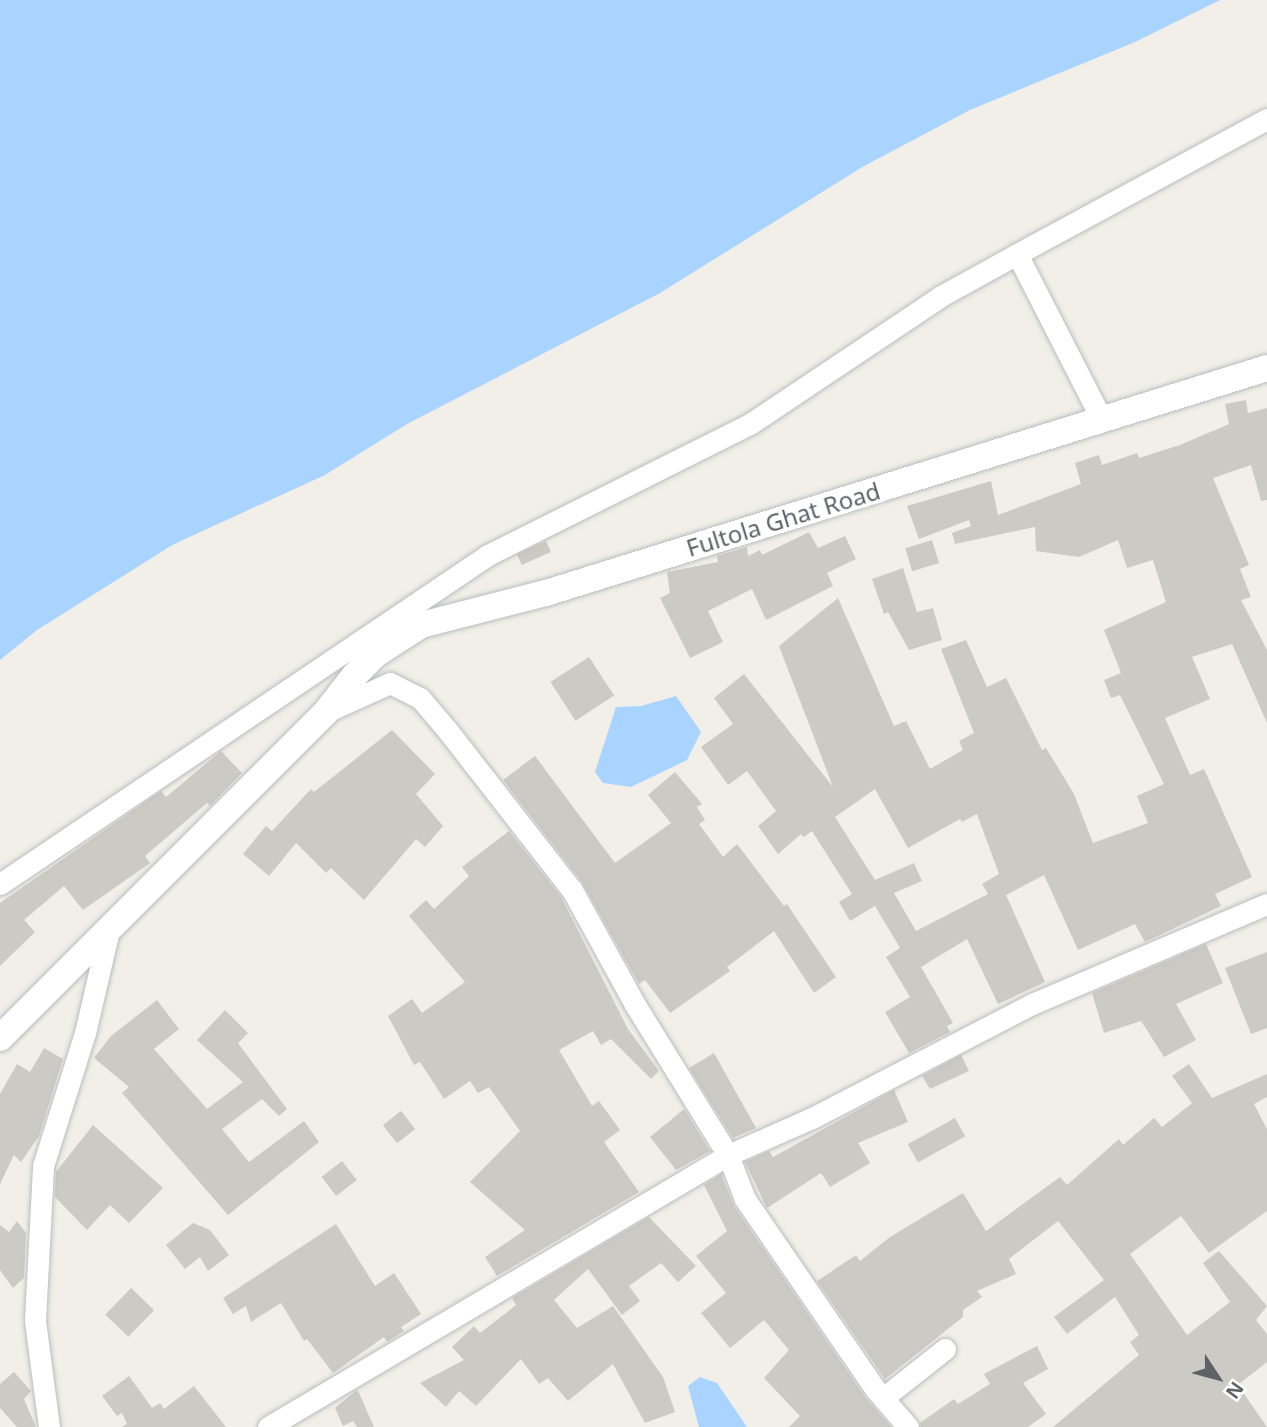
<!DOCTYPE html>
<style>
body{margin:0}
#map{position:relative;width:1267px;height:1427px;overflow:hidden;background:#f1efe7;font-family:"Noto Sans",sans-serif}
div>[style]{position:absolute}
.water>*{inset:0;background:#a8d4ff}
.building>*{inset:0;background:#cccac4;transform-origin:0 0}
.roads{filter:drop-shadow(0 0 2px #b9bcc0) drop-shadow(0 0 2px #b9bcc0)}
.minor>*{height:21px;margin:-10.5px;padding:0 10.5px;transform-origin:10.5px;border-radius:10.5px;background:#fff}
.tertiary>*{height:26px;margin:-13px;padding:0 13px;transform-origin:13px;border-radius:13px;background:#fff}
span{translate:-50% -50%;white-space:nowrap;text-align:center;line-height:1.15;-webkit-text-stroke:7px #fff;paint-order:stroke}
.street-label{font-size:24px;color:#5e6267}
.north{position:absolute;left:1183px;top:1343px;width:70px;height:70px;-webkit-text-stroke:5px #fff;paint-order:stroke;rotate:126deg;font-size:19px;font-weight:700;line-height:28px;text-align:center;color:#5e6267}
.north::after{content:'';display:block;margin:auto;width:24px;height:32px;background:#5e6267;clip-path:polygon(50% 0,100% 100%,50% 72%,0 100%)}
</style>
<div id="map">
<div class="water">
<div style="clip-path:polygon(0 0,1220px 0,1135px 42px,970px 110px,864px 166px,660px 293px,407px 424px,325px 475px,174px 544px,37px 630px,0 660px)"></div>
<div style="clip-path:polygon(676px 696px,701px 732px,687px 760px,631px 787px,603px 783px,595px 772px,616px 707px,641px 706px)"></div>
<div style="clip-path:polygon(700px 1377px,717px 1383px,747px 1427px,699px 1427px,688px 1386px)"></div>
</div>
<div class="building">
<div style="clip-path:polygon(evenodd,1246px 400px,1248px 413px,1267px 408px,1267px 500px,1261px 501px,1251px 465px,1213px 478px,1249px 565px,1240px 569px,1251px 597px,1241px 600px,1267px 650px,1267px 723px,1232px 644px,1192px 657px,1210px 699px,1165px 718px,1190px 775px,1204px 769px,1252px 877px,1215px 894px,1221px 906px,1145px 942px,1135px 924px,1078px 950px,1044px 875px,1006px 895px,1045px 982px,998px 1004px,967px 939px,921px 967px,953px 1023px,947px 1026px,950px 1032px,909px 1053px,885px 1012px,910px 997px,886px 957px,900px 948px,875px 906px,850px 921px,839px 902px,852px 894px,812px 831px,804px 837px,801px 834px,778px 854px,758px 826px,776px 811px,747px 771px,728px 785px,701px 747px,733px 724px,714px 698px,744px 674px,833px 787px,779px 646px,838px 598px,894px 726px,906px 721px,930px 769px,963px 750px,959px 741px,974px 733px,941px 649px,966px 640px,987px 687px,1006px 678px,1042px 750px,1046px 748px,1074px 794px,1093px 843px,1148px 823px,1137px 796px,1164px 784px,1120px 695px,1111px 698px,1104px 680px,1121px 673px,1104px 630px,1166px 602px,1153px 560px,1127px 568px,1118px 540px,1079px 557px,1036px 551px,1035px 527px,955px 544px,952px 533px,971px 526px,969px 520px,919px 539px,907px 506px,991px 481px,998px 515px,1081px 484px,1075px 463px,1099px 455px,1102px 465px,1137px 453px,1139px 458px,1180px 445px,1229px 424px,1225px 404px,1246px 400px,875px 789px,908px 848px,960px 819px,962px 822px,977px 814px,999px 874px,982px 884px,988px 894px,916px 931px,894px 893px,922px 881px,914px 863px,875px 880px,835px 817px,875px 789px)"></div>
<div style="clip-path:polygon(809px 532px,818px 548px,845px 536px,856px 559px,827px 573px,833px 586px,766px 620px,752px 589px,708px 611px,723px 642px,690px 658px,660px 598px,670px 593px,667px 572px,718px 562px,717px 556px,747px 547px,748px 556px,760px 550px,762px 555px)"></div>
<div style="left:932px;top:540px;width:24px;height:28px;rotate:73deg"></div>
<div style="left:546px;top:541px;width:12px;height:32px;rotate:66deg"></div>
<div style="clip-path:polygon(903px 568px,917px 612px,933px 608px,942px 640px,909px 650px,888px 612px,884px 614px,872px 579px)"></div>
<div style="left:589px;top:657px;width:46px;height:46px;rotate:57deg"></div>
<div style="clip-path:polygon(392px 730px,435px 774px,416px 794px,443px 826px,425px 847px,416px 839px,364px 900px,331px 868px,326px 873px,296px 843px,269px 876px,243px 854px,266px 826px,272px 831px,311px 789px,314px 792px)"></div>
<div style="clip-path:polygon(221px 751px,242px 773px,210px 806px,207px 803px,145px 856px,150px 863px,83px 910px,64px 886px,24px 920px,35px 932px,0 966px,0 903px,161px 791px,166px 797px)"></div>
<div style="clip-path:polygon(535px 756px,615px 863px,671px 823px,648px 795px,675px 772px,702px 804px,697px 807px,705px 820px,699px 824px,723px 857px,737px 844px,784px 906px,787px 904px,836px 977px,814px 993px,774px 931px,727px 967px,730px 971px,670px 1013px,645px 980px,639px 984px,582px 882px,503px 780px)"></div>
<div style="clip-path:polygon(509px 831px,561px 897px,628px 1029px,659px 1071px,651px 1079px,611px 1039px,601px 1045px,593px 1031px,559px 1050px,592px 1106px,599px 1101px,620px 1130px,604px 1142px,639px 1192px,497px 1276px,485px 1257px,525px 1230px,470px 1182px,520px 1131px,489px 1087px,478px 1093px,470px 1081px,444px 1099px,420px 1062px,414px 1065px,388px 1016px,412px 999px,422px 1013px,465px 982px,409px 916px,426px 900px,434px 909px,469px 876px,462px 867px)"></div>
<div style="clip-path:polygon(1206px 944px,1223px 983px,1176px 1004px,1196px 1040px,1164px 1057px,1141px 1021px,1104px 1033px,1092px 993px)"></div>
<div style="clip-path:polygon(1267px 952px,1267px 1028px,1251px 1034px,1225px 968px)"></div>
<div style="clip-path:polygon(157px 1000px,179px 1029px,154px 1049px,207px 1109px,243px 1082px,197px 1040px,225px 1010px,248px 1033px,238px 1043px,287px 1109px,279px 1116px,262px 1099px,222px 1129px,249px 1162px,304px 1121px,319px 1142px,228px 1215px,122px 1093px,129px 1087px,94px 1058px,111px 1036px)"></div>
<div style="clip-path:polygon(44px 1048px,63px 1059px,39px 1136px,21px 1162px,14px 1155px,0 1184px,0 1094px,17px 1064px,30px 1072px)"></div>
<div style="clip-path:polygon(714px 1053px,756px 1128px,733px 1138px,689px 1068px)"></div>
<div style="clip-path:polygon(961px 1055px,969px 1071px,930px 1089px,922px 1076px)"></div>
<div style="clip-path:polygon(1189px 1064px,1212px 1098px,1267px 1074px,1267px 1097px,1254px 1104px,1267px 1129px,1267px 1211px,1209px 1253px,1181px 1216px,1130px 1254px,1187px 1335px,1230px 1302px,1203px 1263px,1219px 1251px,1267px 1306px,1256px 1320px,1267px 1334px,1267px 1362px,1238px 1385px,1267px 1427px,1053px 1427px,1139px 1355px,1130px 1342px,1139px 1335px,1115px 1297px,1067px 1334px,1054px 1317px,1104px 1280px,1058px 1221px,1009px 1259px,1016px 1274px,977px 1291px,982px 1297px,963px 1310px,963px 1317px,885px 1379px,817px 1281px,856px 1255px,860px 1261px,890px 1237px,963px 1193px,986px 1231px,1060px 1177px,1067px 1185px,1119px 1139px,1123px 1145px,1154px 1118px,1162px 1127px,1192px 1103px,1172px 1076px)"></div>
<div style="clip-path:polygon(894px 1090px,908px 1122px,858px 1143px,870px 1163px,830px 1187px,821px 1173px,767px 1208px,745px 1162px,769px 1151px,773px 1157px)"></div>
<div style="clip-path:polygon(684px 1109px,710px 1151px,676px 1170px,650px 1137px)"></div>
<div style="left:401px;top:1111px;width:23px;height:23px;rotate:52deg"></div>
<div style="left:955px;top:1118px;width:21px;height:54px;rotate:61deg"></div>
<div style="clip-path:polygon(93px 1125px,163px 1188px,129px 1223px,110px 1205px,87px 1230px,55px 1197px,56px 1172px)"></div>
<div style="left:342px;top:1161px;width:24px;height:26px;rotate:52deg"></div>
<div style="clip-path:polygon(721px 1174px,734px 1206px,865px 1397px,891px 1427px,789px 1427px,800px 1416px,764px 1378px,789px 1350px,764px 1320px,730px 1348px,701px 1313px,726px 1293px,696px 1256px,727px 1231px,704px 1185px)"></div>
<div style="clip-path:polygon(649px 1217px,696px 1266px,678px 1282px,661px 1263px,629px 1286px,640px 1301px,622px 1315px,588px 1269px,554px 1300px,577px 1328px,613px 1306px,663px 1377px,675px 1412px,645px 1423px,613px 1364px,568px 1401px,548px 1378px,539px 1384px,521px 1359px,476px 1406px,459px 1391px,446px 1407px,420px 1383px,464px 1360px,452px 1347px,474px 1326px,480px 1333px,516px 1305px,512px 1298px)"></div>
<div style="clip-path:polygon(17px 1221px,26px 1233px,24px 1278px,13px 1288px,0 1270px,0 1225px,9px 1232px)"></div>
<div style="clip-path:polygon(193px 1223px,210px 1230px,229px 1255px,208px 1271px,200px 1257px,185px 1269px,166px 1245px)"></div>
<div style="clip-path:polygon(336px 1224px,375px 1286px,394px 1273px,421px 1314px,401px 1327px,404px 1331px,387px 1342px,384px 1337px,333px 1373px,307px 1339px,304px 1341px,281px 1303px,251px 1322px,246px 1306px,233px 1314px,223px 1298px)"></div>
<div style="left:131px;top:1288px;width:32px;height:37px;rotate:44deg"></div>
<div style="clip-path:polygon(1037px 1346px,1048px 1369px,1023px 1383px,1046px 1414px,1028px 1427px,921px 1427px,920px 1423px,954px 1399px,958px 1404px,990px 1384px,984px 1374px)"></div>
<div style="clip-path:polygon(14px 1372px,31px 1391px,24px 1399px,36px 1427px,17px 1427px,0 1408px,0 1384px)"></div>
<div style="clip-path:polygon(129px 1376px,152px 1408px,160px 1403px,164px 1409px,194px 1386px,226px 1427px,122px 1427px,127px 1424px,122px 1413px,117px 1416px,102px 1396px)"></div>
<div style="clip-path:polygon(357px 1390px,359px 1393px,374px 1427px,357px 1427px,353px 1421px,343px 1426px,335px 1408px)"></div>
</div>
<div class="roads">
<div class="minor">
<div style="left:1102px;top:420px;width:186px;rotate:-117.1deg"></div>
<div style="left:1017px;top:254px;width:284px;rotate:-28.4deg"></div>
<div style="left:326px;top:712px;width:70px;rotate:-24.4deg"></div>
<div style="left:390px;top:683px;width:34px;rotate:27deg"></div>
<div style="left:420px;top:698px;width:43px;rotate:49.7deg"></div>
<div style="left:448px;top:731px;width:202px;rotate:52.1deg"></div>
<div style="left:572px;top:890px;width:129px;rotate:61.2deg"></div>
<div style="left:634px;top:1003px;width:179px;rotate:58.3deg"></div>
<div style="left:728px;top:1155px;width:47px;rotate:68.9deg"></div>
<div style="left:745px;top:1199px;width:232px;rotate:55.6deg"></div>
<div style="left:876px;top:1390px;width:49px;rotate:49.1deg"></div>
<div style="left:0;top:884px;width:589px;rotate:-33.99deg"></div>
<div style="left:488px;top:555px;width:293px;rotate:-26.6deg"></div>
<div style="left:750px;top:424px;width:230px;rotate:-33.8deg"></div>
<div style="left:941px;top:296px;width:87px;rotate:-28.9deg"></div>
<div style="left:883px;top:1398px;width:79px;rotate:-38.3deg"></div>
<div style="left:49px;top:1427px;width:108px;rotate:-97.5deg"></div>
<div style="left:35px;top:1320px;width:154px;rotate:-87deg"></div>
<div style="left:43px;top:1166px;width:139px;rotate:-72.5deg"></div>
<div style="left:85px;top:1033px;width:106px;rotate:-76.9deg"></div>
<div style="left:268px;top:1427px;width:534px;rotate:-30.6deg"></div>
<div style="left:728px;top:1155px;width:92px;rotate:-23.8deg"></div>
<div style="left:812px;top:1118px;width:248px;rotate:-27.4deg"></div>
<div style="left:1032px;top:1004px;width:255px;rotate:-23.1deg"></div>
</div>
<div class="tertiary">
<div style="left:0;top:1038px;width:461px;rotate:-45deg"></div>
<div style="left:326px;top:712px;width:46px;rotate:-52.1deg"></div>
<div style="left:354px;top:676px;width:31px;rotate:-45deg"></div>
<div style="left:376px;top:654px;width:54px;rotate:-32.8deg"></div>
<div style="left:421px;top:625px;width:129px;rotate:-14.4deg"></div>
<div style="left:546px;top:593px;width:755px;rotate:-17.33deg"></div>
</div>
</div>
<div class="street-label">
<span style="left:783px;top:519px;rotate:-17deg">Fultola Ghat Road</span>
</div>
<div class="north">N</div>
</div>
